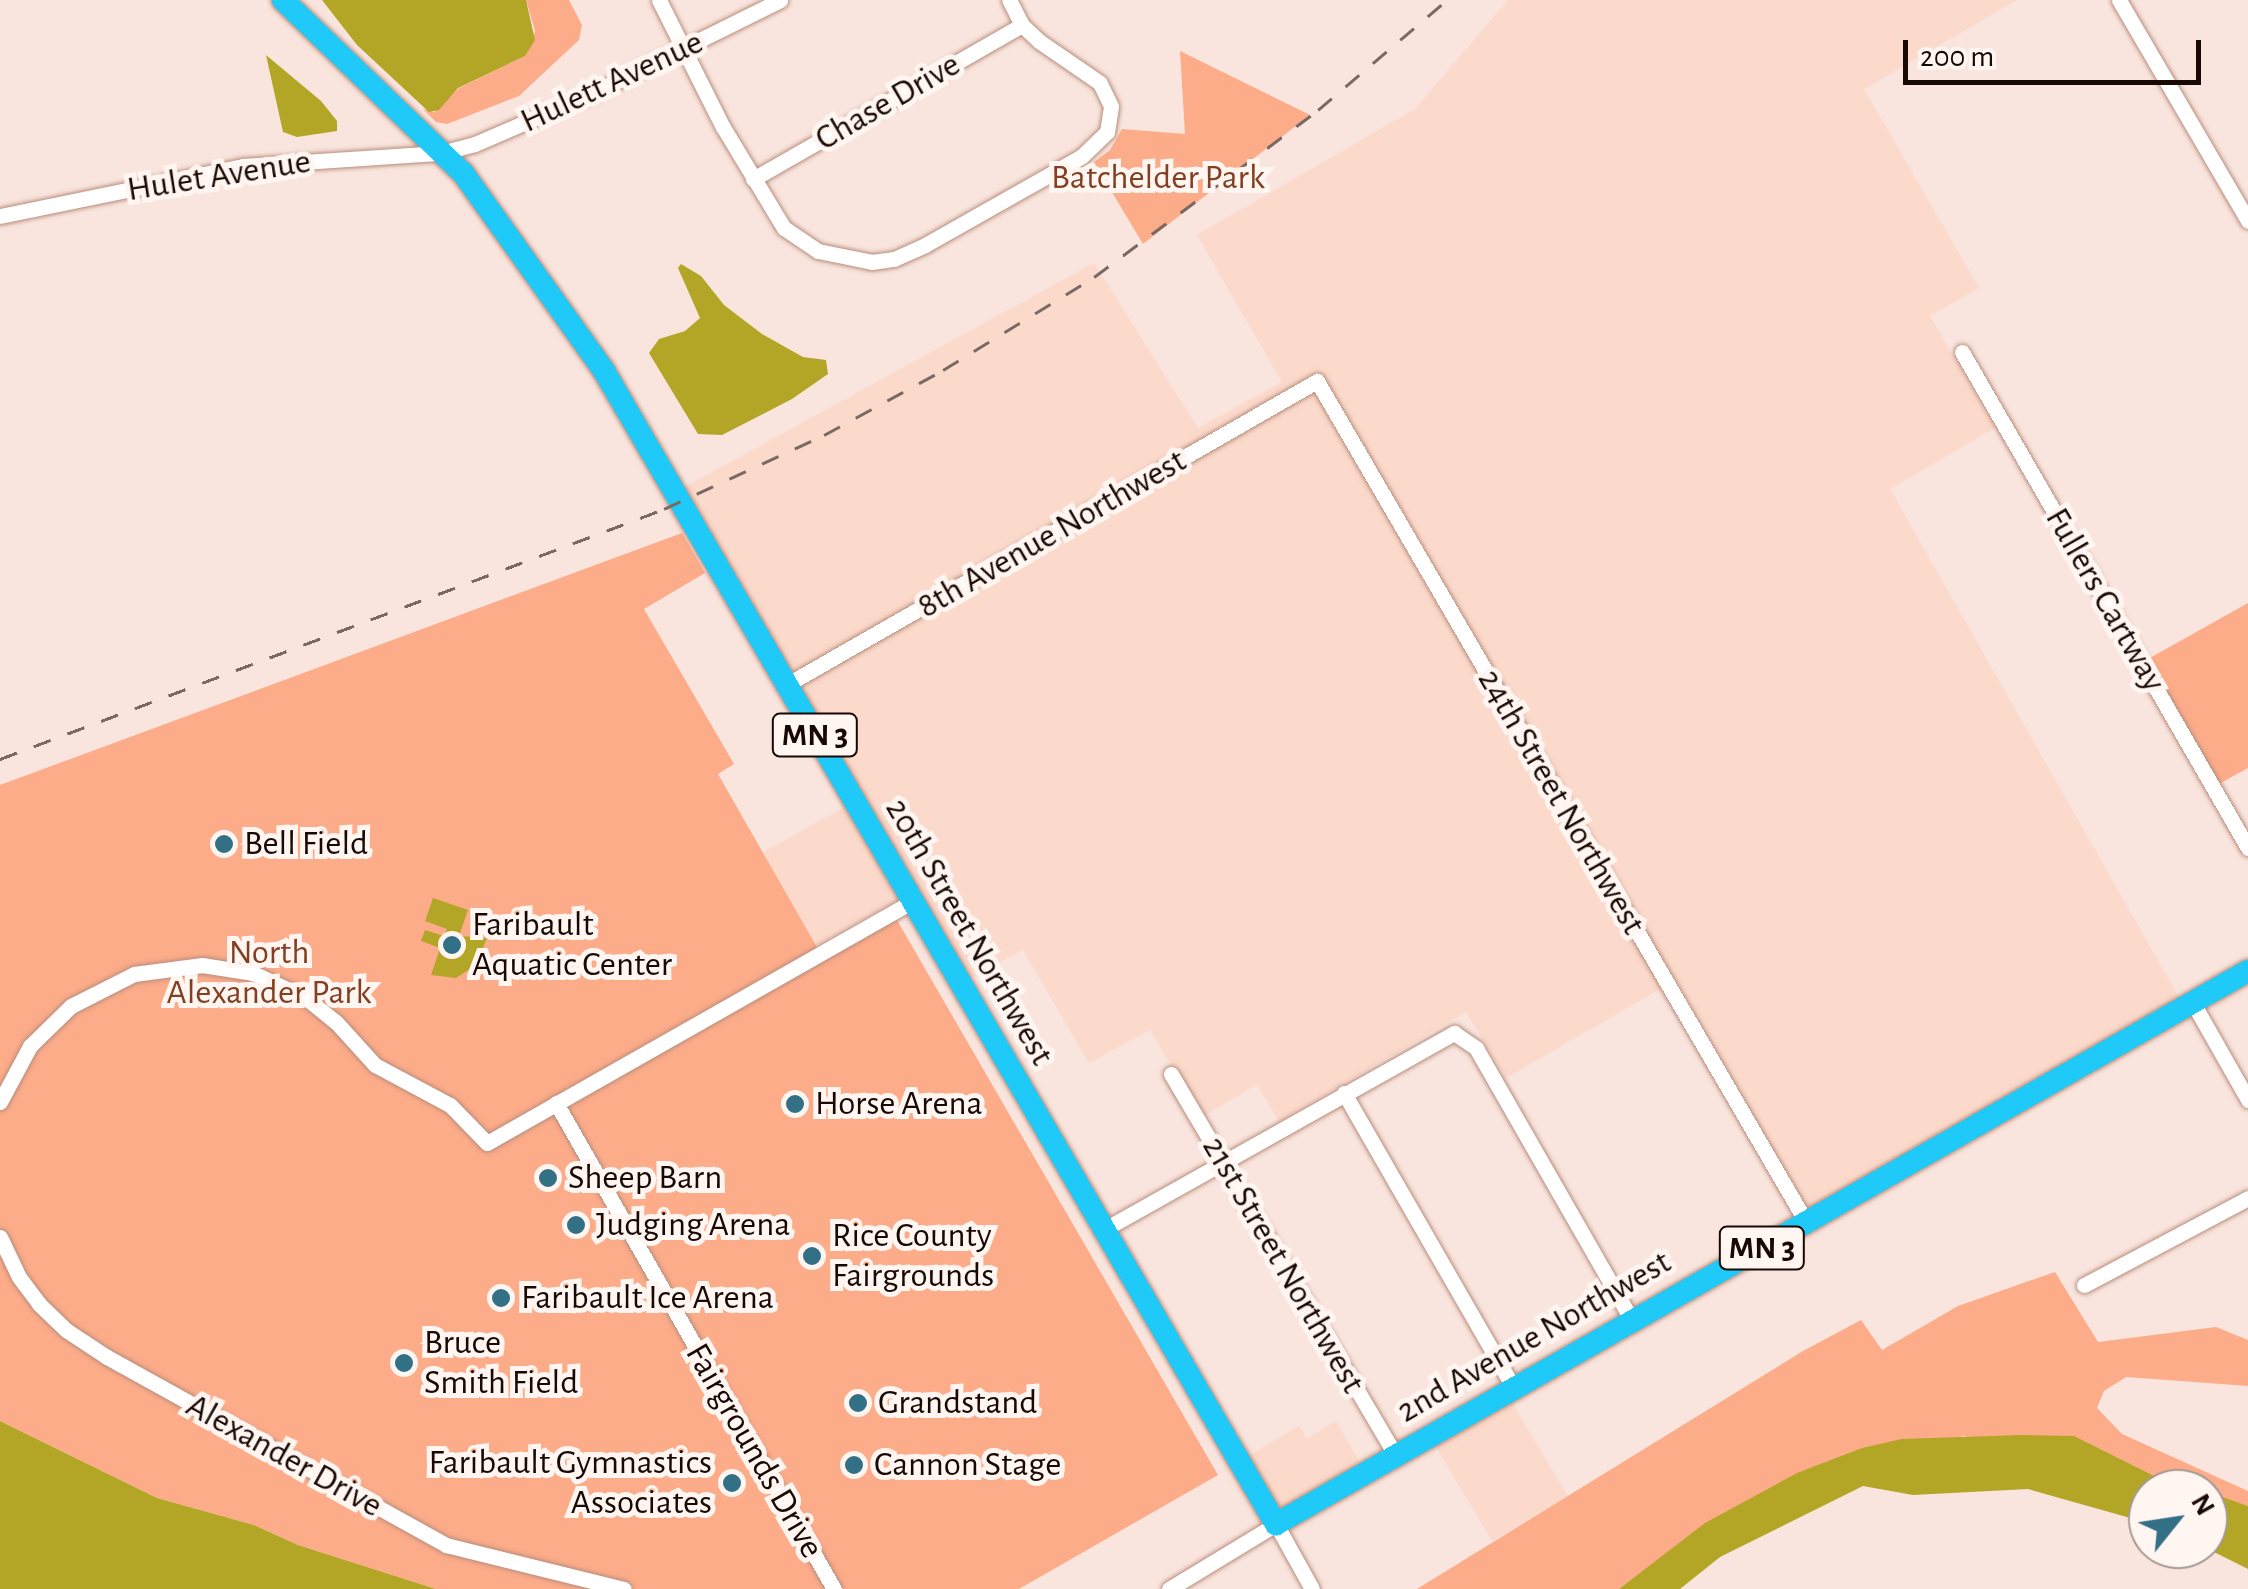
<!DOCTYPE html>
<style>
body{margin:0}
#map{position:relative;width:2248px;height:1589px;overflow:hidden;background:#f9e5de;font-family:"Alegreya Sans",sans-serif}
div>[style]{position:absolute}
.built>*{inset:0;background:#fbd9cb;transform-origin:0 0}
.green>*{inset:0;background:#fdac8a}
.water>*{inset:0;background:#b3a626}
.roads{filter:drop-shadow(0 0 2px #b98d7b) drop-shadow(0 0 2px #b98d7b)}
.minor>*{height:15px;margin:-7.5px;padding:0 7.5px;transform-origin:7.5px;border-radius:7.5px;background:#fff}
.highway>*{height:22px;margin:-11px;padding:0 11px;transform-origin:11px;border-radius:11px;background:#1fc9f8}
.rail>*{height:2.5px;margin-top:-1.25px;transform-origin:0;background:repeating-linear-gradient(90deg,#7a6963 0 18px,transparent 0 36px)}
.dots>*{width:28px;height:28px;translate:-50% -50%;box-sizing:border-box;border:5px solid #fff5f1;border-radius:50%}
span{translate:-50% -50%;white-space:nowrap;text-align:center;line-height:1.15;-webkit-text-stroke:10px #fff5f1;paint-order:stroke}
.shield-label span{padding:2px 8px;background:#fff5f1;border:2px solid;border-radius:8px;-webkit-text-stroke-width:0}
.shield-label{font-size:32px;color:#180904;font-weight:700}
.street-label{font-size:35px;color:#180904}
.park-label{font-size:35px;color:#823f21}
.poi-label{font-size:35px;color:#180904}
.left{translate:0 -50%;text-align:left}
.right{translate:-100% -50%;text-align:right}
.north{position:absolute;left:2128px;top:1469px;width:100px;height:100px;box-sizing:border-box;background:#fff5f1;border:2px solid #a39792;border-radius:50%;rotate:60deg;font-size:28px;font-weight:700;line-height:40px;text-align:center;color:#180904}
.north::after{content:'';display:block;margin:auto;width:35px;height:45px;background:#317085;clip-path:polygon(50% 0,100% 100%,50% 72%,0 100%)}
.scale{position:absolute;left:1903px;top:40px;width:298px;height:45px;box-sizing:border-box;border:5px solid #180904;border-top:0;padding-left:12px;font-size:30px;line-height:35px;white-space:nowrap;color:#180904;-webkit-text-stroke:8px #fff5f1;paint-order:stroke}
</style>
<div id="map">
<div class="built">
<div style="clip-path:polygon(1508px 0,2017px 0,1864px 89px,1979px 288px,1930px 316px,1995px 428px,1890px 489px,2182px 1003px,1810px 1215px,1676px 980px,1506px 1078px,1466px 1012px,1279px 1121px,1257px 1085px,1202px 1117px,1150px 1030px,1089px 1063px,1023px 950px,967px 980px,683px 488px,1094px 263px,1198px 428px,1282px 382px,1197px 235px,1415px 109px)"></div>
<div style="left:852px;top:803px;width:107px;height:102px;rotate:61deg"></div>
<div style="left:1509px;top:1398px;width:114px;height:88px;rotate:59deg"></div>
<div style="clip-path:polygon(1336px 1421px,1368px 1477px,1284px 1525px,1243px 1459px,1299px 1426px,1307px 1439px)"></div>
</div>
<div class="green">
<div style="clip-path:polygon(526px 0,569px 0,582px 25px,579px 40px,519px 96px,447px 124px,436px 122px,423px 109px,434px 112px,459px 88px,525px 56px,535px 31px)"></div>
<div style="clip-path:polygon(1180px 51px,1310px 115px,1143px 244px,1094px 162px,1110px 150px,1122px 129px,1185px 134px)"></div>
<div style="clip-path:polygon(682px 533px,705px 573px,644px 609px,734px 764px,718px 774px,818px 949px,890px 908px,1218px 1475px,1019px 1589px,436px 1589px,298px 1545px,254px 1525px,157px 1498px,0 1421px,0 785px)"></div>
<div style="clip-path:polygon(2248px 603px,2248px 768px,2219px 784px,2148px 659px)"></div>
<div style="clip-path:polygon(2055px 1272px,2098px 1342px,2216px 1327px,2248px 1340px,2248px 1386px,2126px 1377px,2104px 1391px,2097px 1408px,2122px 1434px,2248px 1491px,2248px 1506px,2222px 1499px,2208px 1489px,2180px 1489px,2150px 1476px,1963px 1436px,1645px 1570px,1619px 1589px,1417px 1589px,1803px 1351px,1861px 1320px,1882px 1350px,1958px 1306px)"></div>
</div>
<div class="water">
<div style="clip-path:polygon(322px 0,526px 0,535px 40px,525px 56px,458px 88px,439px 110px,429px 112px,357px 45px)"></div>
<div style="clip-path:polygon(266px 55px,321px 101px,337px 121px,337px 131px,297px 137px,283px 132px)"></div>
<div style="clip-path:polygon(681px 264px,701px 276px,724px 305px,762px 334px,803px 357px,826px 360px,828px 374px,792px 399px,722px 435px,698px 434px,649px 353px,659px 339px,685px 331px,700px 318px,678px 268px)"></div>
<div style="clip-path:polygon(433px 898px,468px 910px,459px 936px,487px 938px,476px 965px,456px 978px,431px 975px,440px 948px,421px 941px,425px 930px,444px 936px,447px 929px,425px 921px)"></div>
<div style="clip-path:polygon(0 1421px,157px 1498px,254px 1525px,298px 1545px,436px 1589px,0 1589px)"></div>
<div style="clip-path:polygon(2021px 1435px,2074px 1436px,2180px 1489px,2148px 1489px,2148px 1523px,2028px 1489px,1913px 1495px,1863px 1486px,1720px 1557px,1680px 1589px,1619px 1589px,1705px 1523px,1797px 1473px,1862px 1448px,1902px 1439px)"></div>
<div style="clip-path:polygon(2208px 1492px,2248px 1506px,2248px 1569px,2208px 1549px)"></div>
</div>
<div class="roads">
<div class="minor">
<div style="left:659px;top:0;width:142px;rotate:63.3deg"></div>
<div style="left:723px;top:127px;width:118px;rotate:58.9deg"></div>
<div style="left:784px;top:228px;width:41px;rotate:34.1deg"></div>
<div style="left:818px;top:251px;width:55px;rotate:11.5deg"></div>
<div style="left:872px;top:262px;width:22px;rotate:-8deg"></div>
<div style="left:894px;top:259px;width:34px;rotate:-24deg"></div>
<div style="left:925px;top:245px;width:180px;rotate:-29.5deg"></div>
<div style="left:1082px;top:156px;width:35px;rotate:-44deg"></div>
<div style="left:1107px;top:132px;width:26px;rotate:-81deg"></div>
<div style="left:1111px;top:106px;width:25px;rotate:-116deg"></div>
<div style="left:1100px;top:83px;width:74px;rotate:-145.5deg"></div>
<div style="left:1039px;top:41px;width:23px;rotate:-137deg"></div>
<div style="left:1022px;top:25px;width:28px;rotate:-117deg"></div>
<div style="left:2119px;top:0;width:256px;rotate:59.7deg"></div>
<div style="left:753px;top:179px;width:310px;rotate:-29.8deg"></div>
<div style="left:0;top:216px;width:248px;rotate:-11.6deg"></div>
<div style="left:243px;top:166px;width:198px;rotate:-3.8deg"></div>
<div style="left:441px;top:153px;width:35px;rotate:-15deg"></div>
<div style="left:475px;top:144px;width:129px;rotate:-23.4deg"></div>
<div style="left:593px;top:93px;width:209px;rotate:-26.4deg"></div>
<div style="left:1962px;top:352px;width:573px;rotate:60.03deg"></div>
<div style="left:786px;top:685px;width:612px;rotate:-29.79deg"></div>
<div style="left:1317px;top:381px;width:973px;rotate:59.82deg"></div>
<div style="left:2193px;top:1003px;width:112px;rotate:60.4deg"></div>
<div style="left:1171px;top:1074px;width:443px;rotate:59.5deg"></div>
<div style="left:1344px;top:1093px;width:341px;rotate:60.1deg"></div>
<div style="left:0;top:1102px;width:64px;rotate:-61.8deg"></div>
<div style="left:30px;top:1046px;width:57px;rotate:-44.3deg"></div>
<div style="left:71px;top:1006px;width:71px;rotate:-26.9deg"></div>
<div style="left:134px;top:974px;width:69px;rotate:-7.5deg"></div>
<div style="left:202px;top:965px;width:52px;rotate:8.9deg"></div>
<div style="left:253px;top:973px;width:59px;rotate:25.3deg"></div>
<div style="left:306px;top:998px;width:38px;rotate:39deg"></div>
<div style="left:336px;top:1022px;width:58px;rotate:47.8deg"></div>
<div style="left:375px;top:1065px;width:85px;rotate:28.1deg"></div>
<div style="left:450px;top:1105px;width:53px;rotate:45.8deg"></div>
<div style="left:487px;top:1143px;width:489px;rotate:-29.6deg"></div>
<div style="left:556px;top:1103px;width:560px;rotate:60.23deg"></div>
<div style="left:1103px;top:1230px;width:403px;rotate:-29.3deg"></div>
<div style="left:1454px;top:1033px;width:27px;rotate:34deg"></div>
<div style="left:1476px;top:1048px;width:316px;rotate:60.2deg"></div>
<div style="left:0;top:1237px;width:44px;rotate:64.6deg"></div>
<div style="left:19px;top:1277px;width:34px;rotate:53deg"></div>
<div style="left:39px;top:1304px;width:37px;rotate:44deg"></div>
<div style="left:66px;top:1330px;width:49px;rotate:33.4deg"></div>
<div style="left:107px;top:1357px;width:388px;rotate:29deg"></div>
<div style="left:446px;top:1545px;width:183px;rotate:13.9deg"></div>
<div style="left:2084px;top:1285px;width:186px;rotate:-27.9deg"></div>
<div style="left:1169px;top:1589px;width:125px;rotate:-31.3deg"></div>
<div style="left:1276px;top:1524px;width:74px;rotate:61deg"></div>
</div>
<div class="highway">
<div style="left:283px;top:0;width:250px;rotate:43.9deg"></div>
<div style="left:463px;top:173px;width:243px;rotate:54.5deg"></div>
<div style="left:604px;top:371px;width:1335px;rotate:59.77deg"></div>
<div style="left:1276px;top:1524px;width:1118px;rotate:-29.64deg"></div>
</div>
</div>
<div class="rail">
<div style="left:0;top:759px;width:710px;rotate:-20.63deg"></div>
<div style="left:664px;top:509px;width:176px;rotate:-24.8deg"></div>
<div style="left:824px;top:435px;width:136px;rotate:-28.6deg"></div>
<div style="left:943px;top:370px;width:177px;rotate:-31.6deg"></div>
<div style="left:1094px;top:277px;width:279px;rotate:-36.7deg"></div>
<div style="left:1318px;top:110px;width:170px;rotate:-40.5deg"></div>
</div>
<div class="dots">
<div style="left:224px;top:844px;background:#317085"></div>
<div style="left:452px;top:945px;background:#317085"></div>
<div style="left:795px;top:1104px;background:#317085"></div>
<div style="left:548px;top:1178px;background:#317085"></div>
<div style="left:576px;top:1225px;background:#317085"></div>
<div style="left:812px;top:1256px;background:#317085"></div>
<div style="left:501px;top:1298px;background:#317085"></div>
<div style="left:404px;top:1363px;background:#317085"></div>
<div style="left:858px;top:1403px;background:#317085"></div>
<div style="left:854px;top:1465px;background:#317085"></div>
<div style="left:732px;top:1483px;background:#317085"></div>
</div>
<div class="shield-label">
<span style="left:815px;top:735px">MN 3</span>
<span style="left:1762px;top:1248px">MN 3</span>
</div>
<div class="street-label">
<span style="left:612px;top:82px;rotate:-25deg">Hulett Avenue</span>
<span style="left:888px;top:102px;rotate:-30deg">Chase Drive</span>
<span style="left:219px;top:176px;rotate:-9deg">Hulet Avenue</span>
<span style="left:1052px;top:534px;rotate:-30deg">8th Avenue Northwest</span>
<span style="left:2105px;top:600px;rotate:60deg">Fullers Cartway</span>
<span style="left:1561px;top:802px;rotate:60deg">24th Street Northwest</span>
<span style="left:969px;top:932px;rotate:60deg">20th Street Northwest</span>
<span style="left:1283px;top:1265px;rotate:60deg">21st Street Northwest</span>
<span style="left:1534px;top:1337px;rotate:-30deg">2nd Avenue Northwest</span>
<span style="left:754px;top:1451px;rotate:60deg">Fairgrounds Drive</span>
<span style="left:284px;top:1456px;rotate:29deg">Alexander Drive</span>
</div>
<div class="park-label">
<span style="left:1158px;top:178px">Batchelder Park</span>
<span style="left:269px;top:973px">North<br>Alexander Park</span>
</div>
<div class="poi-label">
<span class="left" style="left:244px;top:844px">Bell Field</span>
<span class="left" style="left:472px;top:945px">Faribault<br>Aquatic Center</span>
<span class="left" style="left:815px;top:1104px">Horse Arena</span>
<span class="left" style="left:568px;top:1178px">Sheep Barn</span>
<span class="left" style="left:596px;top:1225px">Judging Arena</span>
<span class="left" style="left:832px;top:1256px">Rice County<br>Fairgrounds</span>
<span class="left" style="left:521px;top:1298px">Faribault Ice Arena</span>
<span class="left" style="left:424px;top:1363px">Bruce<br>Smith Field</span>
<span class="left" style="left:878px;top:1403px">Grandstand</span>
<span class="right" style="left:712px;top:1483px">Faribault Gymnastics<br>Associates</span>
<span class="left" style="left:874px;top:1465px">Cannon Stage</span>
</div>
<div class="north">N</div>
<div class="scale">200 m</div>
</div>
